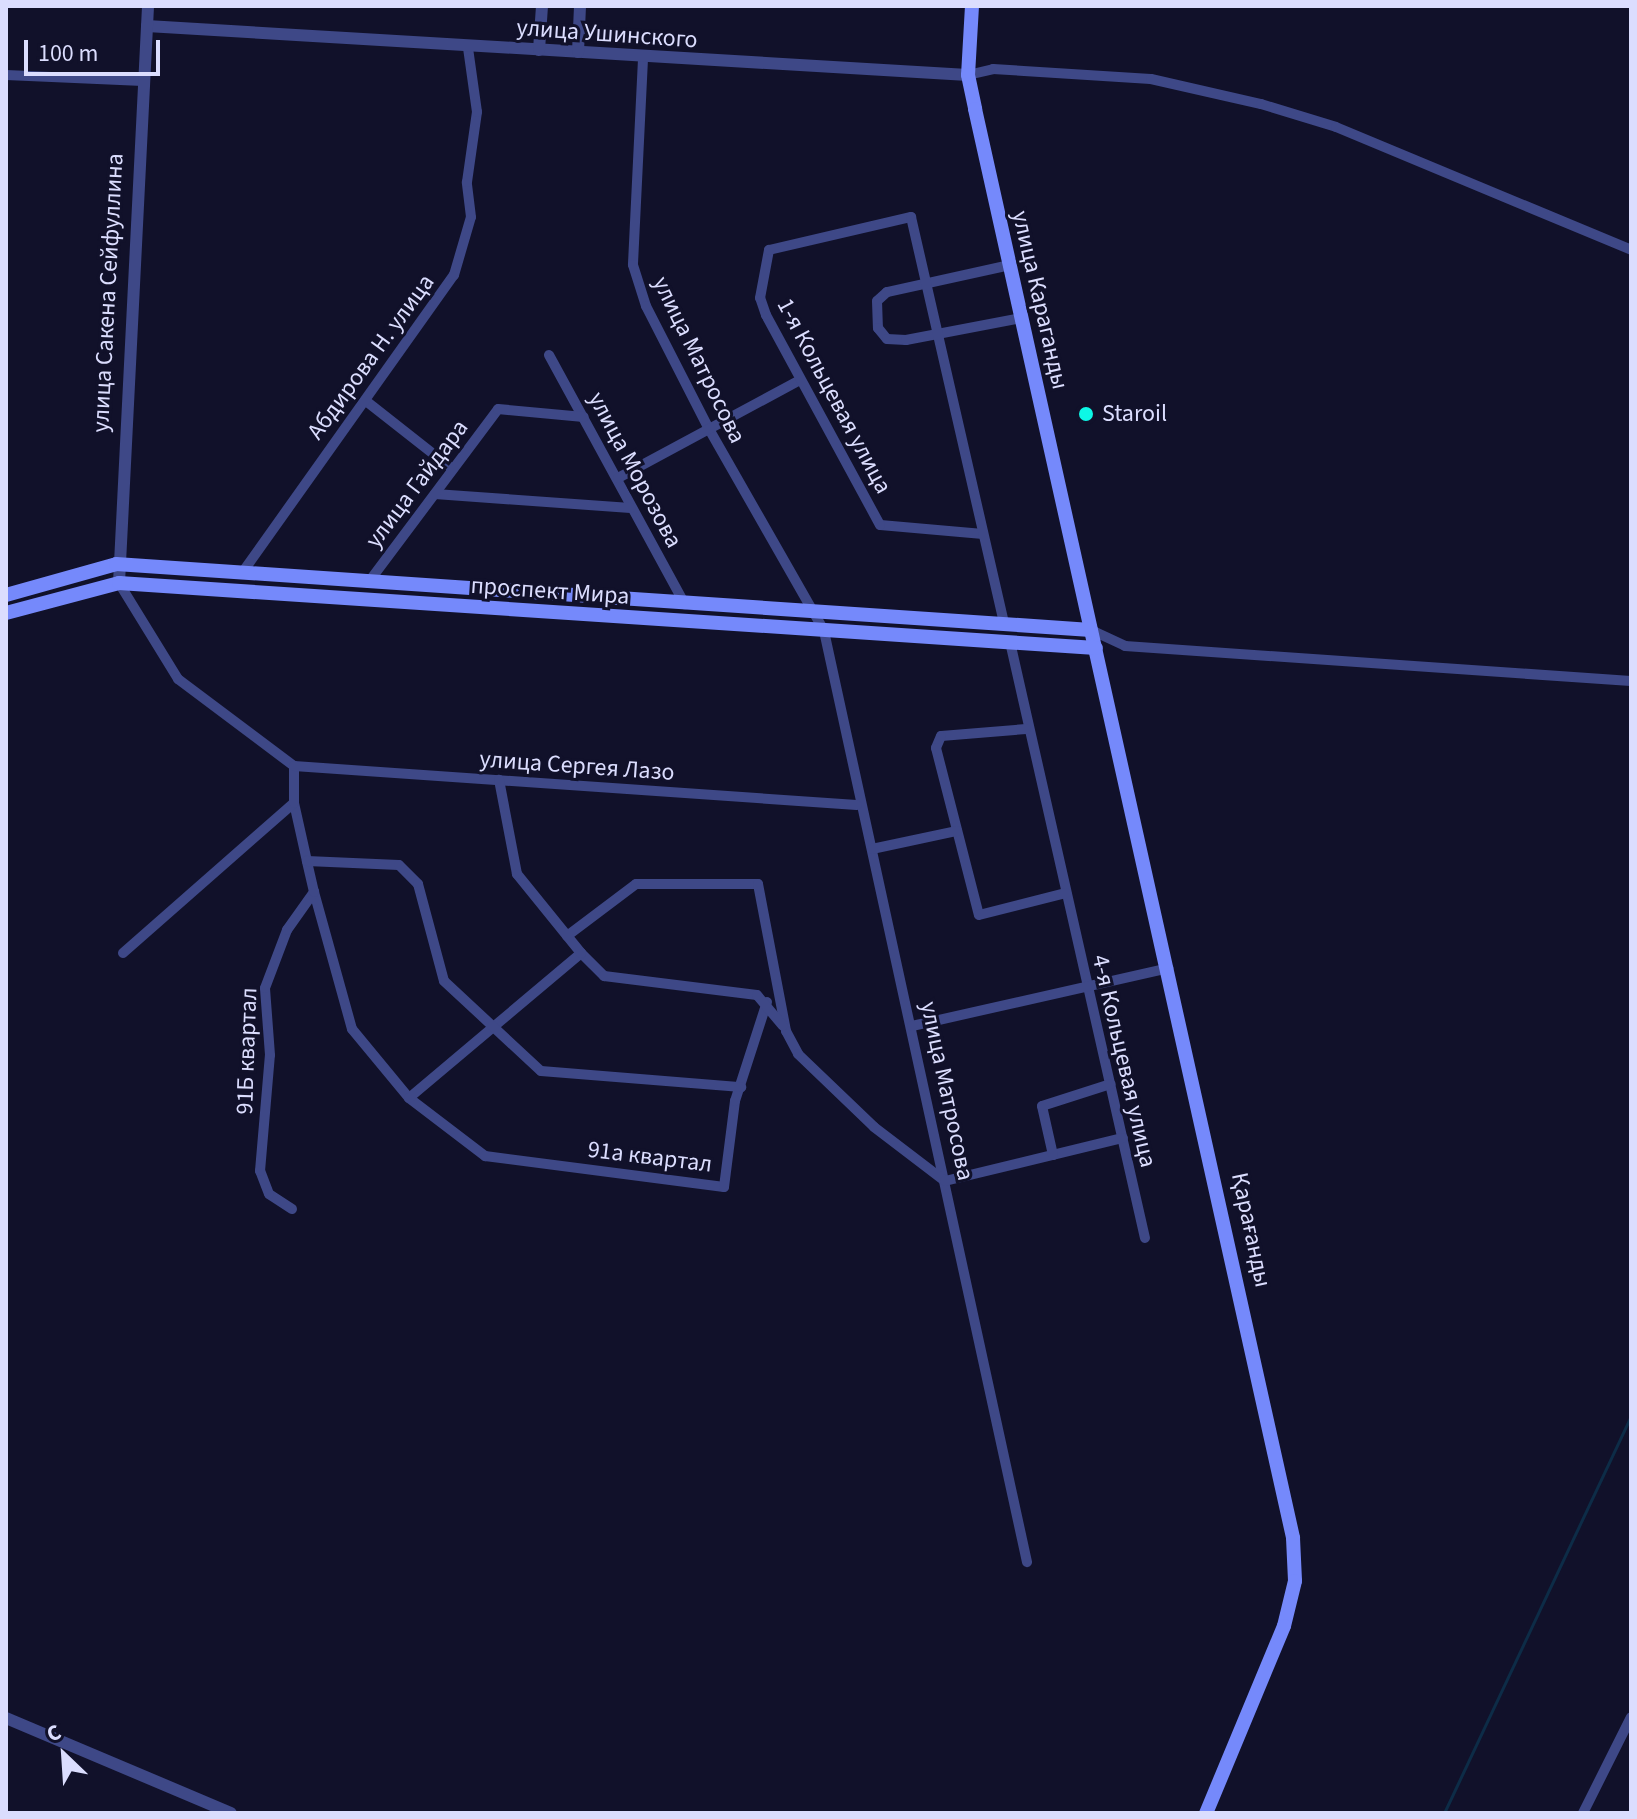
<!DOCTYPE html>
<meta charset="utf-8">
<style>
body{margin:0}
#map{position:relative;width:1637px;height:1819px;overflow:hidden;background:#11112a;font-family:"Source Sans 3",sans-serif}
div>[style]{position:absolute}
.stream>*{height:3px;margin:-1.5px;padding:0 1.5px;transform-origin:1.5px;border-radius:1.5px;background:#0d2c47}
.minor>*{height:10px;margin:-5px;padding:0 5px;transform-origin:5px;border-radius:5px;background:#3e4887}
.tertiary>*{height:12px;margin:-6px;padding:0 6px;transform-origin:6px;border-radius:6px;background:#3e4887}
.secondary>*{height:14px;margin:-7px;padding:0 7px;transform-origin:7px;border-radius:7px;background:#7589fb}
.dots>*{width:22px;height:22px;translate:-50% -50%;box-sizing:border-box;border:4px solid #11112a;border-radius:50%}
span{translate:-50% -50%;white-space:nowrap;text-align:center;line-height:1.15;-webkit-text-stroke:6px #11112a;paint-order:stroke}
.street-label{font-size:24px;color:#dbddfe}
.poi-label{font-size:24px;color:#dbddfe}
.left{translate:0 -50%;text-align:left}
.frame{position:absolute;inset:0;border:8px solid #dbddfe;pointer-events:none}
.north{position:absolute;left:24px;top:1715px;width:80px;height:80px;-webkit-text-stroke:6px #11112a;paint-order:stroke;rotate:335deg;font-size:22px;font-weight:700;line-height:32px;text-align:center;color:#dbddfe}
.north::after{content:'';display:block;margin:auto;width:28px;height:36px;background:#dbddfe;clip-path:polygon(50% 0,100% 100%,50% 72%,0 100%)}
.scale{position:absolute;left:24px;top:40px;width:136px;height:36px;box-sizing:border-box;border:4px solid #dbddfe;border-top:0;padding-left:10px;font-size:24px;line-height:28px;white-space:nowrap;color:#dbddfe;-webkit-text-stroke:6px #11112a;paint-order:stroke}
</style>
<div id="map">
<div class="stream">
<div style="left:1444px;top:1813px;width:439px;rotate:-64.8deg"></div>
</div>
<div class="minor">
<div style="left:643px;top:59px;width:206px;rotate:92.8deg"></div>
<div style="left:633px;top:265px;width:43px;rotate:72.4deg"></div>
<div style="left:646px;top:306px;width:138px;rotate:62.9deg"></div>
<div style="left:709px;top:429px;width:232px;rotate:60.3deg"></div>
<div style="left:824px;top:631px;width:953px;rotate:77.7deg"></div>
<div style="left:6px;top:75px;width:137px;rotate:2.5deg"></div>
<div style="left:968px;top:75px;width:26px;rotate:-13deg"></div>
<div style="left:993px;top:69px;width:158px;rotate:3.6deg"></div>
<div style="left:1151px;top:79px;width:113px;rotate:12.8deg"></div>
<div style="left:1261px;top:104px;width:78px;rotate:17deg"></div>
<div style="left:1336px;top:127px;width:320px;rotate:22.6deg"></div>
<div style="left:1010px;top:265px;width:126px;rotate:167.6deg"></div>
<div style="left:887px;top:292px;width:13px;rotate:138deg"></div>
<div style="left:877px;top:301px;width:27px;rotate:88deg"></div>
<div style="left:878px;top:328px;width:14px;rotate:51deg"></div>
<div style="left:887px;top:339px;width:19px;rotate:3deg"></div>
<div style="left:906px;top:340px;width:117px;rotate:-10.8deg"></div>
<div style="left:549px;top:355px;width:284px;rotate:61.4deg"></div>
<div style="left:366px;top:401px;width:107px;rotate:38.2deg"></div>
<div style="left:618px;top:478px;width:207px;rotate:-28.3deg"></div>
<div style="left:435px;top:494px;width:196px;rotate:4.1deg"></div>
<div style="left:983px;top:534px;width:103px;rotate:-175deg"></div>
<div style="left:880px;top:525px;width:239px;rotate:-118.5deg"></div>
<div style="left:766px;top:315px;width:18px;rotate:-109deg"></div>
<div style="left:760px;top:298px;width:49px;rotate:-79.4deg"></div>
<div style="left:769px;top:250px;width:146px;rotate:-13.1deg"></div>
<div style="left:911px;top:217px;width:417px;rotate:77.1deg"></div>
<div style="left:242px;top:573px;width:366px;rotate:-54.6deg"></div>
<div style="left:454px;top:275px;width:60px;rotate:-73.7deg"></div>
<div style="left:471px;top:217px;width:35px;rotate:-97deg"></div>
<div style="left:467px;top:182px;width:71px;rotate:-81.9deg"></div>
<div style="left:477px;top:112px;width:65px;rotate:-98deg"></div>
<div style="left:119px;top:583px;width:113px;rotate:58.4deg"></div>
<div style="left:178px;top:679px;width:145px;rotate:36.9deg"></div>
<div style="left:368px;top:583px;width:217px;rotate:-53.2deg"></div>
<div style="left:498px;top:409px;width:86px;rotate:5.3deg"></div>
<div style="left:1091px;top:630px;width:38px;rotate:25deg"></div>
<div style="left:1125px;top:646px;width:507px;rotate:3.96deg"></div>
<div style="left:1010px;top:642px;width:611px;rotate:77.24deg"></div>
<div style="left:1026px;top:729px;width:85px;rotate:175.3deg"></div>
<div style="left:941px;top:736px;width:13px;rotate:113deg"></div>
<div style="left:936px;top:748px;width:172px;rotate:75.6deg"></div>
<div style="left:979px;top:915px;width:90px;rotate:-14.2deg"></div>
<div style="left:294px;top:803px;width:59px;rotate:77.4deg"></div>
<div style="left:872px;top:849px;width:87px;rotate:-12deg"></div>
<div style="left:314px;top:892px;width:142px;rotate:74.5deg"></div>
<div style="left:352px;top:1029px;width:89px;rotate:50.4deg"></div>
<div style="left:409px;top:1098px;width:96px;rotate:37.3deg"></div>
<div style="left:485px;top:1156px;width:241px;rotate:7.4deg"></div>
<div style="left:724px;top:1187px;width:87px;rotate:-82.7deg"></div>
<div style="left:735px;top:1101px;width:104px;rotate:-72.1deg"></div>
<div style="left:567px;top:936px;width:86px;rotate:-37deg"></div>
<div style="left:636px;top:884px;width:122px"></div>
<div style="left:758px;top:884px;width:150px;rotate:79.2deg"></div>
<div style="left:786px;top:1031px;width:26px;rotate:62deg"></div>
<div style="left:798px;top:1054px;width:105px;rotate:43.8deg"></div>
<div style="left:874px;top:1127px;width:89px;rotate:37.3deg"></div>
<div style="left:945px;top:1181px;width:183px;rotate:-13.6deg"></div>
<div style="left:123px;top:953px;width:227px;rotate:-41.3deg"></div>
<div style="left:294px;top:803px;width:37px;rotate:-90deg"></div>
<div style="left:294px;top:766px;width:564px;rotate:3.96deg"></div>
<div style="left:581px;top:953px;width:33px;rotate:45deg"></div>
<div style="left:604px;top:976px;width:154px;rotate:7.1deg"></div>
<div style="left:757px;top:995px;width:40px;rotate:50deg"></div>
<div style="left:912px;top:1026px;width:263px;rotate:-12.7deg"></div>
<div style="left:409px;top:1098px;width:225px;rotate:-40.1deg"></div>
<div style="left:581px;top:953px;width:102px;rotate:-129deg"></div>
<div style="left:517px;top:874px;width:96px;rotate:-100.8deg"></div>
<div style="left:1053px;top:1155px;width:50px;rotate:-102.7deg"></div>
<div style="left:1042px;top:1106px;width:72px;rotate:-17.7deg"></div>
<div style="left:292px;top:1209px;width:27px;rotate:-147deg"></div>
<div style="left:269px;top:1194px;width:25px;rotate:-111deg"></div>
<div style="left:260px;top:1171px;width:116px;rotate:-85.1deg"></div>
<div style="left:270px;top:1055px;width:67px;rotate:-94.3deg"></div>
<div style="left:265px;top:988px;width:62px;rotate:-69.2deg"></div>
<div style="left:287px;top:930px;width:47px;rotate:-54.6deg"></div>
<div style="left:314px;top:892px;width:32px;rotate:-103deg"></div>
<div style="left:307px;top:861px;width:92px;rotate:2.5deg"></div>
<div style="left:399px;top:865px;width:27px;rotate:45deg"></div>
<div style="left:418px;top:884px;width:100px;rotate:75deg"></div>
<div style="left:444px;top:981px;width:132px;rotate:42.9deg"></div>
<div style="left:541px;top:1071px;width:201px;rotate:4.6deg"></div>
<div style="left:1583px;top:1813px;width:107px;rotate:-63.4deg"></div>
</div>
<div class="tertiary">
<div style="left:147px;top:26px;width:822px;rotate:3.42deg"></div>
<div style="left:539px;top:50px;width:44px;rotate:-86.1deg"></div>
<div style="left:578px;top:52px;width:46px;rotate:-87.5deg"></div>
<div style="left:119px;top:583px;width:578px;rotate:-87.12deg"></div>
<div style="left:6px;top:1718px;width:244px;rotate:22.9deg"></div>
</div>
<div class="secondary">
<div style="left:972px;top:6px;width:69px;rotate:93.3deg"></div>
<div style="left:968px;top:75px;width:35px;rotate:78deg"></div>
<div style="left:975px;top:109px;width:1464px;rotate:77.45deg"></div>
<div style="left:1293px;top:1538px;width:43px;rotate:87.3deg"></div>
<div style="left:1295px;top:1581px;width:46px;rotate:103.7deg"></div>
<div style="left:1284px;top:1626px;width:203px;rotate:112.6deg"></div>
<div style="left:6px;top:595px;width:114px;rotate:-15.7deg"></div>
<div style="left:116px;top:564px;width:977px;rotate:3.87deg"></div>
<div style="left:6px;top:613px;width:117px;rotate:-14.9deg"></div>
<div style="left:119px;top:583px;width:979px;rotate:3.81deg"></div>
</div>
<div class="dots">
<div style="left:1086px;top:414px;background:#0df8e6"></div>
</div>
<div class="street-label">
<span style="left:607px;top:34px;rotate:4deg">улица Ушинского</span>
<span style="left:108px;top:293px;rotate:-87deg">улица Сакена Сейфуллина</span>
<span style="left:1040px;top:300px;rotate:77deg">улица Караганды</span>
<span style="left:371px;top:357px;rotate:-54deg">Абдирова Н. улица</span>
<span style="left:699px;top:360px;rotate:64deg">улица Матросова</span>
<span style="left:834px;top:396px;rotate:62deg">1-я Кольцевая улица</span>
<span style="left:635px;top:470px;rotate:62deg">улица Морозова</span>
<span style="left:417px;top:484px;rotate:-53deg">улица Гайдара</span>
<span style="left:550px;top:591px;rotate:4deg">проспект Мира</span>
<span style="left:577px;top:766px;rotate:4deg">улица Сергея Лазо</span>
<span style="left:247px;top:1051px;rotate:-88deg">91Б квартал</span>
<span style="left:1124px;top:1061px;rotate:77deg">4-я Кольцевая улица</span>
<span style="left:947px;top:1091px;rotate:78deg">улица Матросова</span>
<span style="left:650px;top:1157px;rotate:7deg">91а квартал</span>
<span style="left:1251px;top:1230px;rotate:78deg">Қарағанды</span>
</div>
<div class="poi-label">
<span class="left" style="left:1102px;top:414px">Staroil</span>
</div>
<div class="frame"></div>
<div class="north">С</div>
<div class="scale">100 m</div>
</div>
